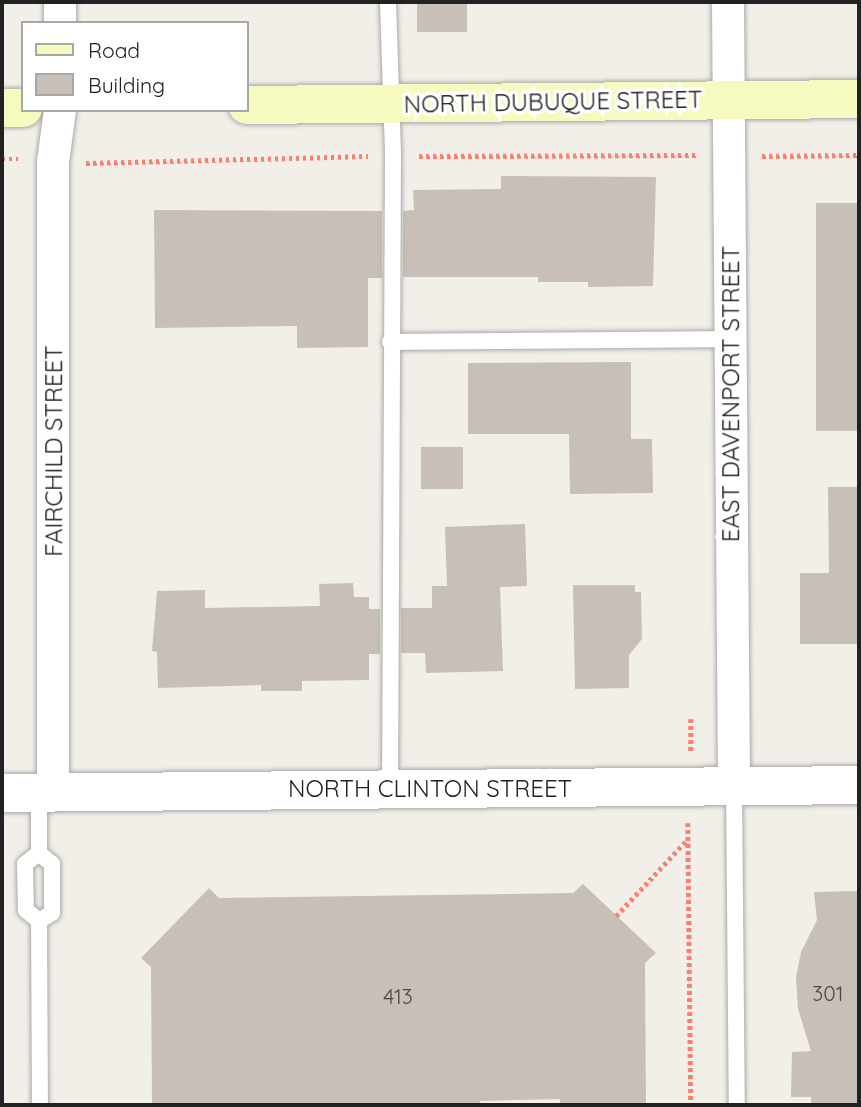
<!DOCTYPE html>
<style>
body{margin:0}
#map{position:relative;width:861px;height:1107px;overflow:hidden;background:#f2efe9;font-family:Quicksand,sans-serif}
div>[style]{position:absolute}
.building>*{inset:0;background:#c7bfb8;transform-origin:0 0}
.path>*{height:4.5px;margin-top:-2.25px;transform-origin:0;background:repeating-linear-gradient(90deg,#fa8072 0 3.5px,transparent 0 7px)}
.roads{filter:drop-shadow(0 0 2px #a9a9a9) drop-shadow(0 0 2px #a9a9a9)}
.service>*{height:16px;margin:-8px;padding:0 8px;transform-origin:8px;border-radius:8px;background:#fff}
.minor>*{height:32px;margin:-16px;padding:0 16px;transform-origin:16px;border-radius:16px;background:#fff}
.tertiary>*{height:38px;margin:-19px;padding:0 19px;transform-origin:19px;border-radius:19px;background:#fff}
.secondary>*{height:38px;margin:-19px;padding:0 19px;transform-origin:19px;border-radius:19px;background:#f7fabf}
span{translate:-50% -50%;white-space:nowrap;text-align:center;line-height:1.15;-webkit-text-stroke:7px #fff;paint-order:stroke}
.number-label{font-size:21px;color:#4b4948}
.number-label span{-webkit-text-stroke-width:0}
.street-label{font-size:24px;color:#222}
.frame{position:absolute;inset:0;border:4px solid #222;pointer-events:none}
.legend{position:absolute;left:21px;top:21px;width:228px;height:91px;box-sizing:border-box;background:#fff;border:2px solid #a7a7a7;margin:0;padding:9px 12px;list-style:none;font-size:21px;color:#222}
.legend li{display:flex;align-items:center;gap:14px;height:35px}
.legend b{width:35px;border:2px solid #a7a7a7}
</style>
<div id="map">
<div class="building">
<div style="left:417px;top:2px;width:50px;height:30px"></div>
<div style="clip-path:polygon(501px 176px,656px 177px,653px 286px,588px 287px,588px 282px,538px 282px,538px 277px,403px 277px,403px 211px,414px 210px,413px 190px,501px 189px)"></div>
<div style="left:816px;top:203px;width:43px;height:228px"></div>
<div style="clip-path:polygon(154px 210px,382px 211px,382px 278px,368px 278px,368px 347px,297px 348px,297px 326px,155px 328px)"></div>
<div style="clip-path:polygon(631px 362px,631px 439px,652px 439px,653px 493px,570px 494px,569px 434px,468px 434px,468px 363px)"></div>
<div style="left:421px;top:447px;width:42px;height:42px"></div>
<div style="clip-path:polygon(828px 487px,859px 487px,859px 644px,800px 644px,800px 573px,829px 573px)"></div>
<div style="clip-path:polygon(525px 524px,527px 586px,500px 587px,503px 671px,426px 673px,425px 653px,401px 653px,401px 608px,432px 608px,432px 586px,447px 586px,445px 527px)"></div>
<div style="clip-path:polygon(353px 583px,354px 597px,369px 597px,369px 609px,380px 609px,380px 654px,369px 654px,369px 680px,302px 681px,302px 691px,261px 691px,261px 685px,158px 688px,157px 652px,152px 651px,157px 591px,205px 590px,205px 608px,320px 606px,319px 584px)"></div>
<div style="clip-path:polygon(573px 585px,635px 585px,635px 592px,641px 592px,642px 639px,629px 655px,629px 688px,575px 689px)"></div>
<div style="clip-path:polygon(583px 884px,656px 953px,645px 963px,646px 1105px,560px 1105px,560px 1099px,480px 1101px,480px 1105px,152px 1105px,151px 967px,141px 958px,209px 888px,219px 898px,573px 893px)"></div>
<div style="clip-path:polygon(859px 891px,859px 1105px,811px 1105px,811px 1097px,791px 1097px,792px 1052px,811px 1051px,798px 1009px,796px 977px,801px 952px,817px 920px,814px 892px)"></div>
</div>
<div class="path">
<div style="left:419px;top:156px;width:278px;rotate:-0.2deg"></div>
<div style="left:762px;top:156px;width:97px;rotate:-0.6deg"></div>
<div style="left:2px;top:159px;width:16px"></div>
<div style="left:86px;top:163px;width:282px;rotate:-1.4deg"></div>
<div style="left:691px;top:719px;width:32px;rotate:90deg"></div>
<div style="left:688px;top:823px;width:282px;rotate:89.4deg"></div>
<div style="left:616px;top:916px;width:103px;rotate:-47deg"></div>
</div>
<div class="roads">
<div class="service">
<div style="left:388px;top:2px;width:154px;rotate:88.1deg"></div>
<div style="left:393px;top:156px;width:633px;rotate:90.27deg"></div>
<div style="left:390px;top:342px;width:341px;rotate:-0.5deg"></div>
<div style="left:734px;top:786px;width:319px;rotate:89.5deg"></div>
<div style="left:39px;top:853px;width:60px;rotate:-90deg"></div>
<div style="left:39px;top:921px;width:15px;rotate:-32deg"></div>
<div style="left:52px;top:913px;width:49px;rotate:-90deg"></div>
<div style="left:52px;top:864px;width:17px;rotate:-140deg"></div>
<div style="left:39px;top:853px;width:18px;rotate:142deg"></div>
<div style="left:25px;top:864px;width:46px;rotate:88.8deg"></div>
<div style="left:26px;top:910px;width:17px;rotate:40deg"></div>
<div style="left:39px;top:921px;width:184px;rotate:89.7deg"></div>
</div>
<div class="minor">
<div style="left:60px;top:2px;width:21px;rotate:90deg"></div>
<div style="left:728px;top:2px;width:784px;rotate:89.56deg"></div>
<div style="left:53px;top:792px;width:630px;rotate:-90deg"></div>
<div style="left:53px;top:162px;width:52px;rotate:-82.3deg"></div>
</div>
<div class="tertiary">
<div style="left:2px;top:793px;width:857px;rotate:-0.53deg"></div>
</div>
<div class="secondary">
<div style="left:247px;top:105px;width:612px;rotate:-0.56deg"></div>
<div style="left:2px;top:108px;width:21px"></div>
</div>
</div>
<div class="number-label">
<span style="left:828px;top:993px">301</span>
<span style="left:398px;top:996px">413</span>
</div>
<div class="street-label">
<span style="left:553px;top:102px;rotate:-1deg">NORTH DUBUQUE STREET</span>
<span style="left:731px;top:394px;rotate:-90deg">EAST DAVENPORT STREET</span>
<span style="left:54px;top:451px;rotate:-90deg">FAIRCHILD STREET</span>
<span style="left:430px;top:789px">NORTH CLINTON STREET</span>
</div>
<div class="frame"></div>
<ul class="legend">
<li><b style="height:9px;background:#f7fabf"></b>Road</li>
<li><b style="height:19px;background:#c7bfb8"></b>Building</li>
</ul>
</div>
